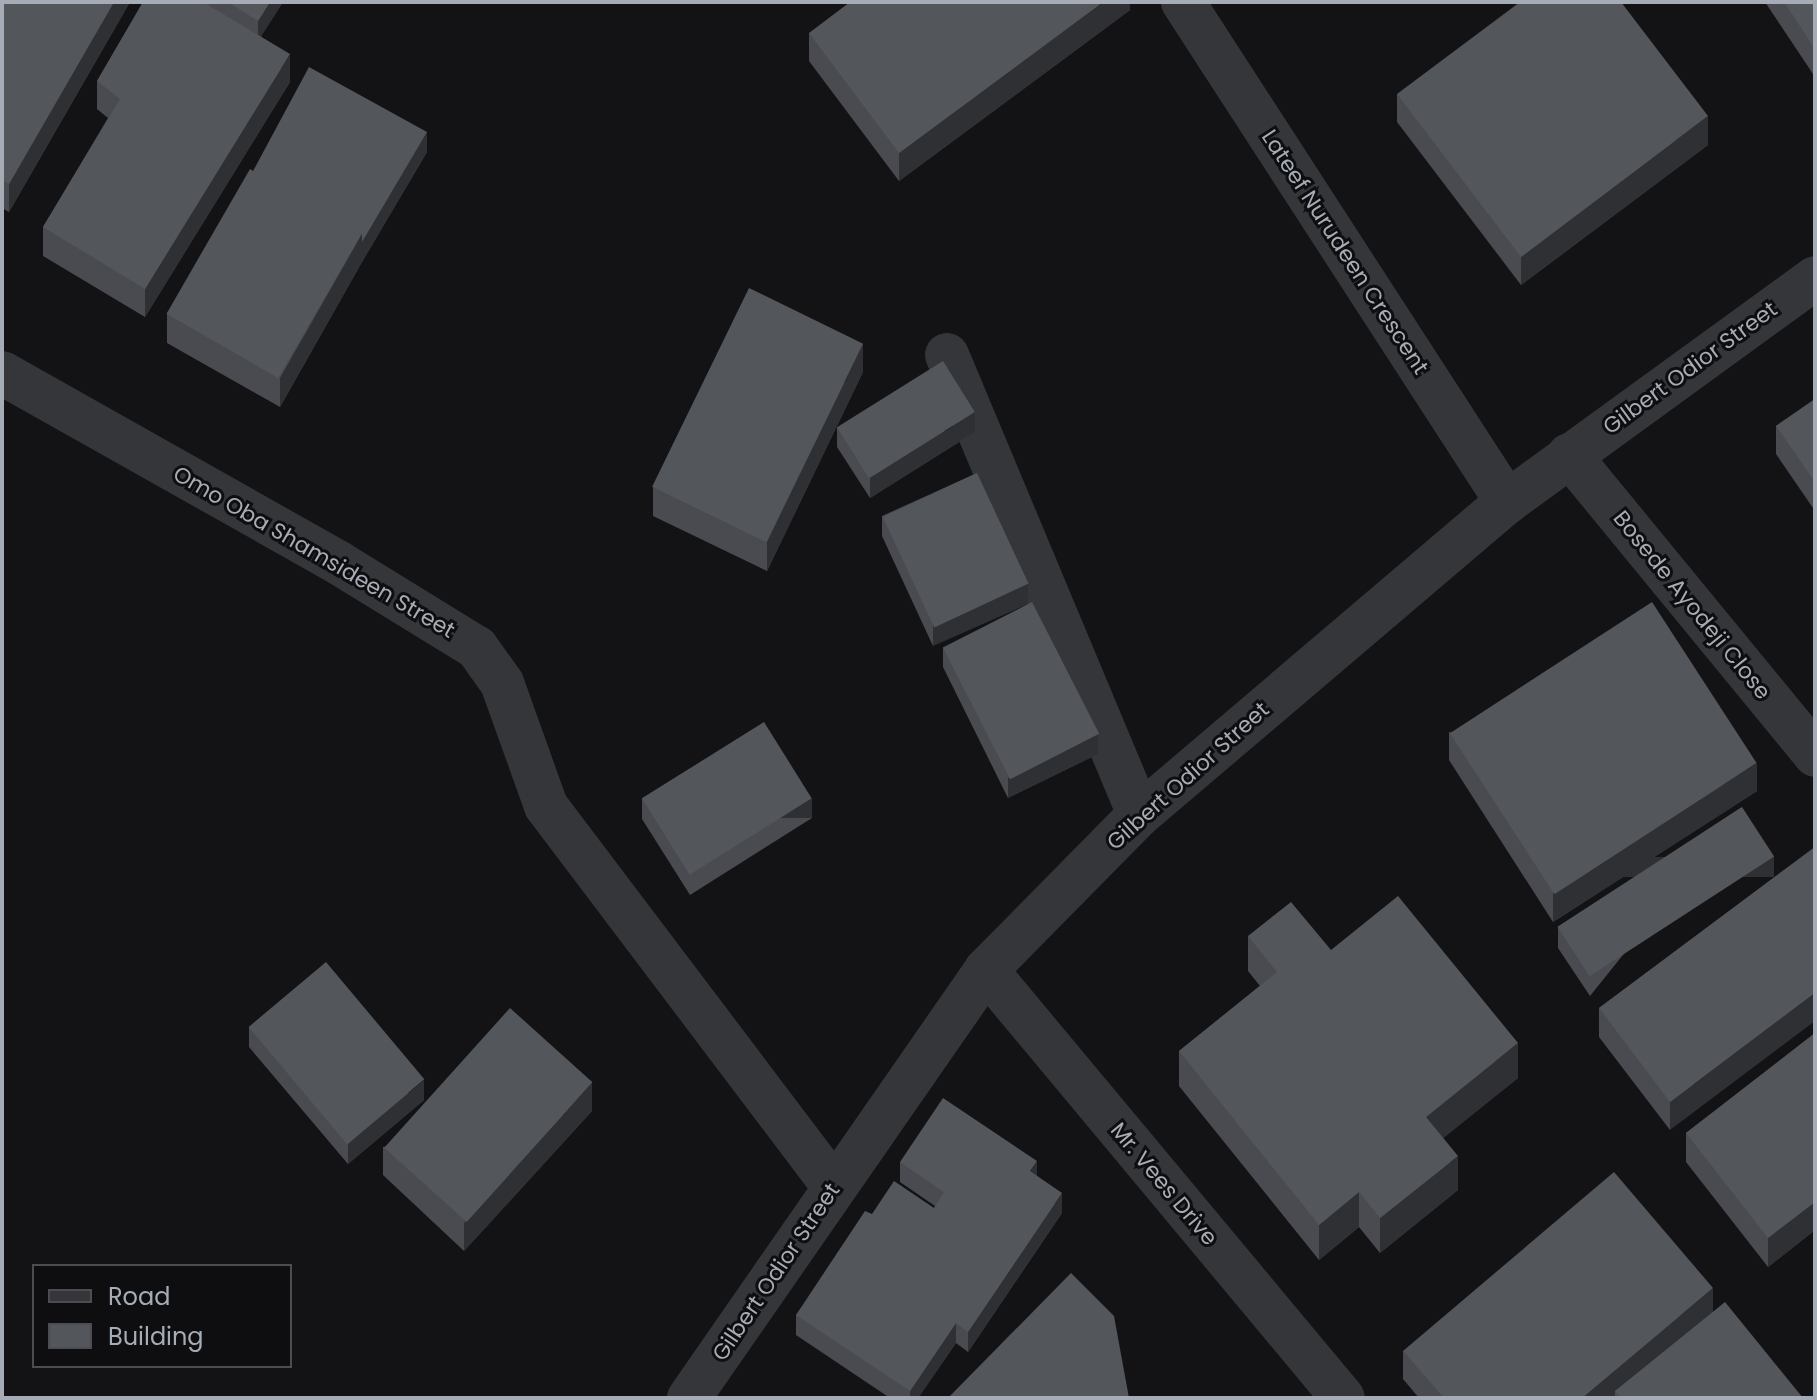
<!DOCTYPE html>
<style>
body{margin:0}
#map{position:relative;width:1817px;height:1400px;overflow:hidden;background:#131315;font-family:Poppins,sans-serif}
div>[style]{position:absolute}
.street>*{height:44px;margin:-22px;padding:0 22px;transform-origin:22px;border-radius:22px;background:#34363a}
.wall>*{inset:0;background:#494b50}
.shaded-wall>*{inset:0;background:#2f3034;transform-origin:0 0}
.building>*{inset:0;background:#53565b;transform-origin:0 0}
span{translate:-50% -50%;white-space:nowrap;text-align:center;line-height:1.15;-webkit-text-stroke:6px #0e0e10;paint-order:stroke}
.street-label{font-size:22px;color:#a6acb5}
.frame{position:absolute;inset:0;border:4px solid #a6acb5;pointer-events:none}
.legend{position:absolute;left:32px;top:1264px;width:260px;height:104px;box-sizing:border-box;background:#0e0e10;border:2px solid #4b4d52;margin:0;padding:10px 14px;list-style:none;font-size:24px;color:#a6acb5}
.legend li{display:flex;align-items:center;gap:16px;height:40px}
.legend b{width:40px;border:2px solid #4b4d52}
</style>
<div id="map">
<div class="street">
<div style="left:1183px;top:2px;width:596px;rotate:57.06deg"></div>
<div style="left:947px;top:355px;width:498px;rotate:67.3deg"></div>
<div style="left:2px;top:373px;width:387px;rotate:29.4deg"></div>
<div style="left:339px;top:563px;width:162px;rotate:31.6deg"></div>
<div style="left:477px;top:648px;width:43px;rotate:54.5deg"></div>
<div style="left:502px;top:683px;width:131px;rotate:70.3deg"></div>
<div style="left:546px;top:806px;width:476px;rotate:52.9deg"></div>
<div style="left:1569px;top:455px;width:388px;rotate:50.6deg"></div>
<div style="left:986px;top:970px;width:557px;rotate:50.17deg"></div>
<div style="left:689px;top:1398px;width:521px;rotate:-55.24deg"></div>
<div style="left:986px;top:970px;width:218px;rotate:-45.4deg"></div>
<div style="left:1139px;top:815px;width:483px;rotate:-40.4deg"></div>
<div style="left:1507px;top:502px;width:381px;rotate:-36deg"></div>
</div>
<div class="wall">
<div style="clip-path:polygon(2px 2px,130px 2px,9px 212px,2px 208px)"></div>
<div style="clip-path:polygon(143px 2px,283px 2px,261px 36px,290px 82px,145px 317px,43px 256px,43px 227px,108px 118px,97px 109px,97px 81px)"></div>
<div style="clip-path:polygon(1130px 2px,1130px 10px,899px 181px,809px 61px,809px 33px)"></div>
<div style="clip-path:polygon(1765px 2px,1815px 2px,1815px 77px)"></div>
<div style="clip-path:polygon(1397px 94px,1708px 145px,1521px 285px,1397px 122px)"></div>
<div style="clip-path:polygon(427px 152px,362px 262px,280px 407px,167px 343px,167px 314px,253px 171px)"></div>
<div style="clip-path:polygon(863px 372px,767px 571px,653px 516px,653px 487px)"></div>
<div style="clip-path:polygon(1815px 399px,1815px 511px,1776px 454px,1776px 426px)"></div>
<div style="clip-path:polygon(837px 427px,975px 432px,870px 498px,837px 447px)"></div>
<div style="clip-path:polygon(977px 473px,933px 646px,882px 536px,882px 516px)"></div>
<div style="clip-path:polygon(943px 647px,1098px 754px,1008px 798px,943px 667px)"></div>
<div style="clip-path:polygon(1449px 732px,1757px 791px,1553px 922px,1449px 760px)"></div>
<div style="clip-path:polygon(642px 799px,812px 818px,690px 895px,642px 819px)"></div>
<div style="clip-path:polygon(1742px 807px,1590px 996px,1558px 948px,1558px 928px)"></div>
<div style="clip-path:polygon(1815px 847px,1670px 1130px,1599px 1037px,1599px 1008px)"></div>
<div style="clip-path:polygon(1248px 936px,1331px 950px,1518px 1078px,1443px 1138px,1458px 1190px,1380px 1253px,1359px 1227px,1319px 1260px,1179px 1086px,1179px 1051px,1260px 986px,1248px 971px)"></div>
<div style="clip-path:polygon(249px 1027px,424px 1100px,348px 1164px,249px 1047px)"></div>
<div style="clip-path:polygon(1815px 1033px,1815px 1230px,1768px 1267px,1686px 1162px,1686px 1133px)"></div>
<div style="clip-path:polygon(592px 1111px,464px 1251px,383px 1175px,383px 1147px)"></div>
<div style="clip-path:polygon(900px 1162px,1037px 1176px,1062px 1213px,968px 1352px,956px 1343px,918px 1398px,890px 1398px,796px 1335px,796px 1315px,872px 1214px,934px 1208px,935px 1206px,900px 1182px)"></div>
<div style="clip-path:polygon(1713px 1312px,1803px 1398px,1419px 1398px,1403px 1379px,1403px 1351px)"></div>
</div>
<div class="shaded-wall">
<div style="clip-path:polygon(114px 2px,130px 2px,9px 212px,9px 184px)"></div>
<div style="clip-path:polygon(270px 2px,283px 2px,258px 41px,258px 21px)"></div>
<div style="clip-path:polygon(1103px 2px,1130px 2px,1130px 10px,899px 181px,899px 153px)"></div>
<div style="clip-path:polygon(290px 54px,290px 82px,145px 317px,145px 289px)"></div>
<div style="clip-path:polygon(1708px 116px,1708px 145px,1521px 285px,1521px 257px)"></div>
<div style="clip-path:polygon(427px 132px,427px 152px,362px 262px,280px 407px,280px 378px,362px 234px)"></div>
<div style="clip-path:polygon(863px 344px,863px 372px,767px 571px,767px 542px)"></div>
<div style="clip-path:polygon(975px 412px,975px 432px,870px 498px,870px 478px)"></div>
<div style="clip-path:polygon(1028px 584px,1028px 604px,933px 646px,933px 626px)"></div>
<div style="clip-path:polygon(1098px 734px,1098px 754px,1008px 798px,1008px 778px)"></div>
<div style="clip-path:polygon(1757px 763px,1757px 791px,1553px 922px,1553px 893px)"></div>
<div style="left:812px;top:798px;width:20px;height:144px;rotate:90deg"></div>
<div style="left:1774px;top:857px;width:20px;height:219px;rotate:90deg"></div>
<div style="clip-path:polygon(1815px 993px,1815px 1021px,1670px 1130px,1670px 1102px)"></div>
<div style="clip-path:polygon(1518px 1043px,1518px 1078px,1426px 1152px,1426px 1117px)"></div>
<div style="clip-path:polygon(424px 1080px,424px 1100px,348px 1164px,348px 1144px)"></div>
<div style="clip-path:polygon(592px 1083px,592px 1111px,464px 1251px,464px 1223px)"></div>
<div style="clip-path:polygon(1458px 1156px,1458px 1190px,1380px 1253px,1380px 1218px)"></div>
<div style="clip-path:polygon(1037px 1161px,1037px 1181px,1030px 1171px)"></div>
<div style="clip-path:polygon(1359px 1192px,1359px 1227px,1319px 1260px,1319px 1225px)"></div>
<div style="clip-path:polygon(1062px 1193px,1062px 1213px,968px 1352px,968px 1332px)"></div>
<div style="clip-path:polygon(1815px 1202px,1815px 1230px,1768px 1267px,1768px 1238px)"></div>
<div style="clip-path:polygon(1713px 1288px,1713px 1316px,1615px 1391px,1615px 1398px,1582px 1398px)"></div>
<div style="clip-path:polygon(956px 1323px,956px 1343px,918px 1398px,910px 1398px,910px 1391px)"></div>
</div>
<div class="building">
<div style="clip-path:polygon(2px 2px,114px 2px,9px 184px,2px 180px)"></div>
<div style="clip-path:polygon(143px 2px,203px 2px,290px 54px,145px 289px,43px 227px,120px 99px,97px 81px)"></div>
<div style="clip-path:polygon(228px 2px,270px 2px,258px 21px)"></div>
<div style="clip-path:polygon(850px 2px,1103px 2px,899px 153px,809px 33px)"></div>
<div style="clip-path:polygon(1520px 2px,1621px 2px,1708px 116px,1521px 257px,1397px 94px)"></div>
<div style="clip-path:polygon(1784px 2px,1815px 2px,1815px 49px)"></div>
<div style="clip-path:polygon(309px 67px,427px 132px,362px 242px,362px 234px,253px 171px)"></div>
<div style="left:250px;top:169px;width:129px;height:167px;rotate:30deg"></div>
<div style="left:749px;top:288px;width:127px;height:221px;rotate:26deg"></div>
<div style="left:943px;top:361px;width:60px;height:125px;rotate:58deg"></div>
<div style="clip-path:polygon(1815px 399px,1815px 482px,1776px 426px)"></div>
<div style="left:977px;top:473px;width:122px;height:104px;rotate:65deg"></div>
<div style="left:1032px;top:602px;width:148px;height:100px;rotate:63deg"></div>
<div style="left:1652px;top:602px;width:192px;height:241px;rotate:57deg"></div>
<div style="left:764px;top:722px;width:90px;height:144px;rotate:58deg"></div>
<div style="left:1742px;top:807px;width:59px;height:220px;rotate:57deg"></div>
<div style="clip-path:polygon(1815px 847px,1815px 993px,1670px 1102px,1599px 1008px)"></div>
<div style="clip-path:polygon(1398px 896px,1518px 1043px,1426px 1117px,1458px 1156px,1380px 1218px,1359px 1192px,1319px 1225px,1179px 1051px,1277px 972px,1248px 936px,1291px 902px,1331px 950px)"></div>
<div style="left:326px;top:962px;width:153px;height:101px;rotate:50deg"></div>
<div style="left:510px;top:1008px;width:111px;height:188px;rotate:42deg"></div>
<div style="clip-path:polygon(1815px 1033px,1815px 1202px,1768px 1238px,1686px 1133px)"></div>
<div style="clip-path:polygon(943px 1098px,1037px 1161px,1030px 1171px,1062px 1193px,968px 1332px,956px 1323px,910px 1391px,796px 1315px,865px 1211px,872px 1214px,894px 1181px,934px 1208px,944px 1192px,900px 1162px)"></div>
<div style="clip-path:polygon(1614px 1172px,1713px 1288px,1582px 1398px,1444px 1398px,1403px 1351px)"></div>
<div style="clip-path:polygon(1071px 1273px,1114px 1316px,1129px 1398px,948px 1398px)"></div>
<div style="clip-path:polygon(1725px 1302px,1803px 1398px,1621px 1398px,1615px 1391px)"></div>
</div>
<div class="street-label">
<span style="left:1345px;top:252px;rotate:57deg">Lateef Nurudeen Crescent</span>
<span style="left:1690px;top:368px;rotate:-36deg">Gilbert Odior Street</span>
<span style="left:314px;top:552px;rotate:30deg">Omo Oba Shamsideen Street</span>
<span style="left:1692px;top:605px;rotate:51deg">Bosede Ayodeji Close</span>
<span style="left:1188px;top:776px;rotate:-42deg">Gilbert Odior Street</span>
<span style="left:1164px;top:1184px;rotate:50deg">Mr. Vees Drive</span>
<span style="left:776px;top:1272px;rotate:-56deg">Gilbert Odior Street</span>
</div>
<div class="frame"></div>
<ul class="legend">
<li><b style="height:10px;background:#34363a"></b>Road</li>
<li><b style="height:22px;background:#53565b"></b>Building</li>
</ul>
</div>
